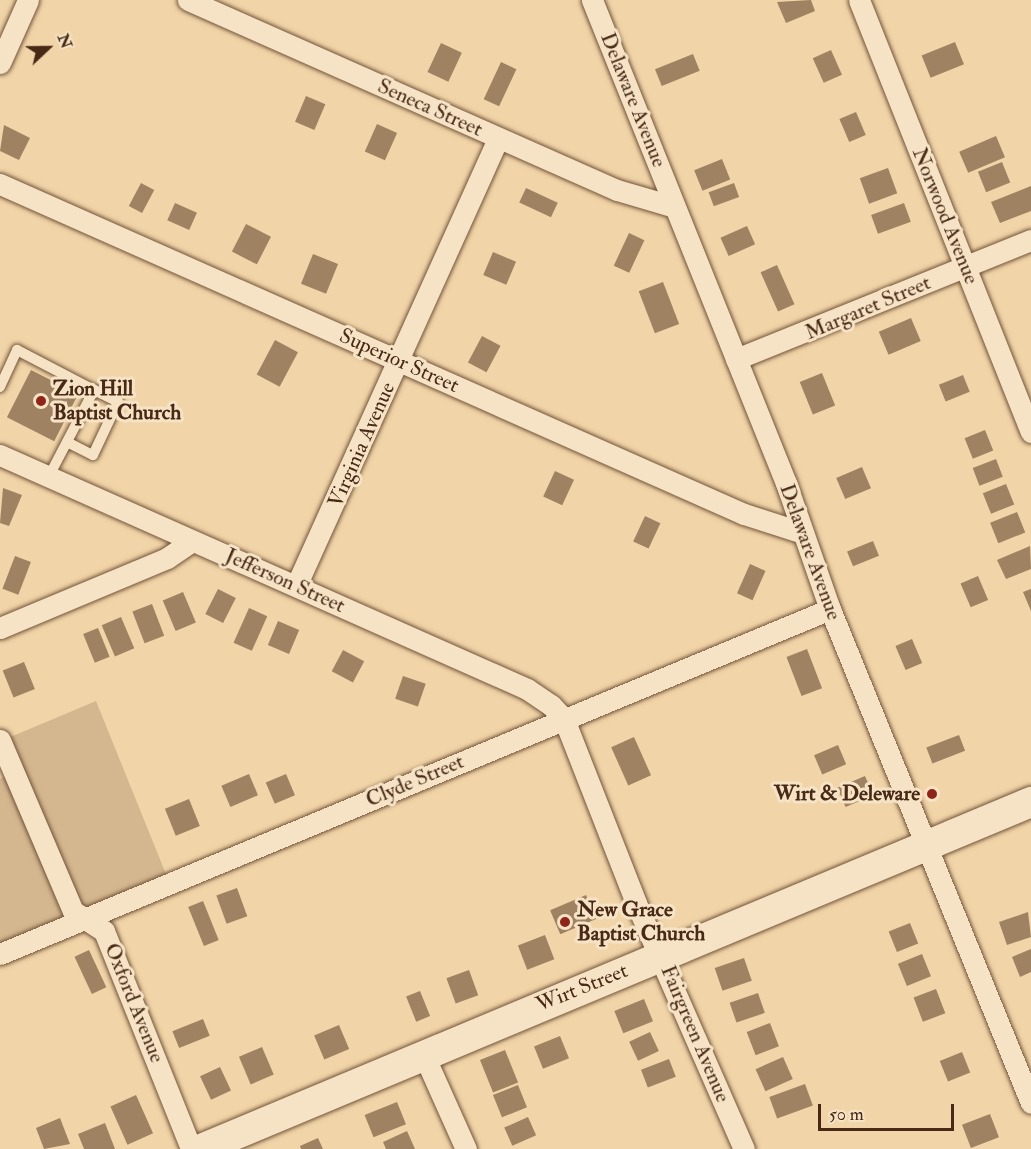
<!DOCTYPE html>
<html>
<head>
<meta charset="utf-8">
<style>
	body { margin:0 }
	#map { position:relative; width:1031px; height:1149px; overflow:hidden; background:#f1d4a7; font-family:"IM FELL Double Pica",serif }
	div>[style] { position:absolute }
	.green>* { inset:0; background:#d4b78e }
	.building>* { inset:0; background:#9f8261; transform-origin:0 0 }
	.roads { filter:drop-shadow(0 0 2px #72543a) drop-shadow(0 0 2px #72543a) }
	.service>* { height:10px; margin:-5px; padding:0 5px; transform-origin:5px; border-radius:5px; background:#f6e3c6 }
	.minor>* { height:21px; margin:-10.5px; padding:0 10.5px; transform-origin:10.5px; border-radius:10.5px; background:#f6e3c6 }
	.secondary>* { height:30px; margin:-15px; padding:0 15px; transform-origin:15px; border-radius:15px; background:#f6e3c6 }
	.dots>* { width:16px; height:16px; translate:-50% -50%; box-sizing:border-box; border:3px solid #f6e3c6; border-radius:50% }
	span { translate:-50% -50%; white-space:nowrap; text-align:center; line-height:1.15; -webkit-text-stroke:6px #f6e3c6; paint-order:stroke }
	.street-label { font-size:21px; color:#472916 }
	.poi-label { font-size:21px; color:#472916; font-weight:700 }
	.left { translate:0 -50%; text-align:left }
	.right { translate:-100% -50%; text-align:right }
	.north { position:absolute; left:18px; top:18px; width:60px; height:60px; -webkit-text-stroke:4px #f6e3c6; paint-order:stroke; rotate:68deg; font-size:16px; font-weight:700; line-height:24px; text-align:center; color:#472916 }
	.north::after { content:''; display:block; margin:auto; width:21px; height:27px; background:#472916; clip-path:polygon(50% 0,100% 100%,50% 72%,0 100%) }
	.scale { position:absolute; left:818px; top:1104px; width:136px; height:27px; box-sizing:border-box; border:3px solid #472916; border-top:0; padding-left:8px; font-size:18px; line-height:21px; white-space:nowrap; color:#472916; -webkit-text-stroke:4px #f6e3c6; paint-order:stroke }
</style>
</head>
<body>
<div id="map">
	<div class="green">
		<i style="clip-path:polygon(96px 701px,170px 884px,0 954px,0 779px,14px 773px,1px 741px)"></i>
	</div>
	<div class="building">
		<i style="clip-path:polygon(811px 0,815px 11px,786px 23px,777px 2px)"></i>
		<i style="left:955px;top:42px;width:24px;height:36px;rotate:68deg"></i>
		<i style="left:441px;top:43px;width:23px;height:32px;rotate:25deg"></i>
		<i style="left:831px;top:50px;width:27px;height:20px;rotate:66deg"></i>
		<i style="left:693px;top:54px;width:18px;height:41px;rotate:68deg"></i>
		<i style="left:501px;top:62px;width:17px;height:41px;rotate:25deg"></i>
		<i style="left:306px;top:96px;width:21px;height:28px;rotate:23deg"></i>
		<i style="left:856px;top:112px;width:25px;height:18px;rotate:67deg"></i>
		<i style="left:377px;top:124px;width:22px;height:30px;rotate:24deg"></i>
		<i style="clip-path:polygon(4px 125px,30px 138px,19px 160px,0 151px)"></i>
		<i style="left:996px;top:136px;width:23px;height:40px;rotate:67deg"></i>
		<i style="left:722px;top:159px;width:22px;height:30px;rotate:68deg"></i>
		<i style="left:1002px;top:162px;width:22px;height:26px;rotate:68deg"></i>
		<i style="left:888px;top:168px;width:27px;height:30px;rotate:70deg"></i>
		<i style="left:141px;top:183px;width:15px;height:26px;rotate:28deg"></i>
		<i style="left:734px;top:183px;width:15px;height:27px;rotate:70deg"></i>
		<i style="clip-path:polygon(1031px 186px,1031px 211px,1000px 223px,991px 202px)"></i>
		<i style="left:526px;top:188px;width:35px;height:16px;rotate:25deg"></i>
		<i style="left:175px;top:203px;width:24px;height:19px;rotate:24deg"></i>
		<i style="left:904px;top:203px;width:20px;height:35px;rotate:70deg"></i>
		<i style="left:246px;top:224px;width:28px;height:31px;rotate:27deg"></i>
		<i style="left:747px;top:226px;width:20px;height:29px;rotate:66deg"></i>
		<i style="left:629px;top:233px;width:17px;height:36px;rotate:25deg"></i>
		<i style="left:493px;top:252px;width:25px;height:25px;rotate:23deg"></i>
		<i style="left:313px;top:254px;width:27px;height:32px;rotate:22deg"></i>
		<i style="left:777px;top:265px;width:43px;height:18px;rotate:66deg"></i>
		<i style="left:663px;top:282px;width:45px;height:26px;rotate:69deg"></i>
		<i style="left:911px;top:318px;width:25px;height:35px;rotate:67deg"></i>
		<i style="left:482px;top:336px;width:21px;height:30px;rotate:28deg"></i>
		<i style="left:275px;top:340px;width:26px;height:39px;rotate:28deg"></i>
		<i style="left:31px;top:370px;width:53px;height:53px;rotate:27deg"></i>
		<i style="left:822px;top:373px;width:35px;height:24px;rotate:68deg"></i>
		<i style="left:963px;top:375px;width:18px;height:26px;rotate:68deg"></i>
		<i style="left:985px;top:430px;width:22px;height:22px;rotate:68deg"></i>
		<i style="left:996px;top:459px;width:19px;height:25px;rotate:69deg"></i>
		<i style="left:862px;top:467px;width:23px;height:28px;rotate:67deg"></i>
		<i style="left:555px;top:471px;width:21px;height:28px;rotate:25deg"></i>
		<i style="left:1006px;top:484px;width:22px;height:25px;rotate:68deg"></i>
		<i style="clip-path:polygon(3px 488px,22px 495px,9px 526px,0 523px)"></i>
		<i style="left:1017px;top:512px;width:22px;height:29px;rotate:68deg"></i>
		<i style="left:645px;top:516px;width:17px;height:28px;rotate:25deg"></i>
		<i style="left:873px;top:541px;width:16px;height:28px;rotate:68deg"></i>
		<i style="clip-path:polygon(1030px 546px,1031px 569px,1006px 579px,997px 560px)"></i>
		<i style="left:15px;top:556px;width:17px;height:35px;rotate:21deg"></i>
		<i style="left:750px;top:564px;width:17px;height:32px;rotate:24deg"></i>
		<i style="left:978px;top:576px;width:26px;height:19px;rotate:67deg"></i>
		<i style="left:218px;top:589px;width:20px;height:28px;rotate:27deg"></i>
		<i style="clip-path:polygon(1031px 589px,1031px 611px,1023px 592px)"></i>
		<i style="left:183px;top:592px;width:33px;height:22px;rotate:67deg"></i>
		<i style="left:152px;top:604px;width:34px;height:21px;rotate:69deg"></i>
		<i style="left:249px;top:608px;width:20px;height:38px;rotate:24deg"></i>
		<i style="left:121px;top:617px;width:34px;height:21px;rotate:67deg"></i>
		<i style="left:278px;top:621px;width:23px;height:26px;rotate:23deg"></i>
		<i style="left:98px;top:628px;width:31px;height:16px;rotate:68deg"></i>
		<i style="left:912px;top:639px;width:26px;height:18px;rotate:67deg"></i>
		<i style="left:807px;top:649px;width:42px;height:22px;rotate:69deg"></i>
		<i style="left:343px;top:650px;width:24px;height:24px;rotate:28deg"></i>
		<i style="left:24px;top:662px;width:29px;height:23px;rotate:68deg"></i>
		<i style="left:403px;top:676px;width:24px;height:24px;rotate:19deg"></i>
		<i style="left:959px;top:735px;width:17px;height:35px;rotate:69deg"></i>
		<i style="left:634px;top:737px;width:42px;height:25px;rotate:66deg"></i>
		<i style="left:838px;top:745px;width:21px;height:26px;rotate:67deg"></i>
		<i style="left:249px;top:774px;width:23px;height:30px;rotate:67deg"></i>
		<i style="left:286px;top:774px;width:23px;height:22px;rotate:67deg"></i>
		<i style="left:865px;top:776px;width:21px;height:30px;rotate:67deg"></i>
		<i style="left:189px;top:799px;width:29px;height:26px;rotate:68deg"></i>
		<i style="left:237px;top:888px;width:30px;height:22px;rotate:70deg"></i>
		<i style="left:586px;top:895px;width:26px;height:39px;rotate:67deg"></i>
		<i style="left:203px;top:901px;width:42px;height:16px;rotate:68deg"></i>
		<i style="clip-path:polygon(1028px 912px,1031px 937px,1007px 945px,999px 922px)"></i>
		<i style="left:910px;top:923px;width:22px;height:23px;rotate:68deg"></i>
		<i style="left:545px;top:935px;width:26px;height:29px;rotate:69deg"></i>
		<i style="clip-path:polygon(1031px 949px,1031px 972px,1020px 977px,1012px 957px)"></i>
		<i style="left:89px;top:950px;width:41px;height:16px;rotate:65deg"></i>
		<i style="left:922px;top:954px;width:24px;height:26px;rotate:68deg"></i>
		<i style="left:744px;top:958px;width:24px;height:31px;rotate:71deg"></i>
		<i style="left:469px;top:970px;width:27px;height:24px;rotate:70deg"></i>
		<i style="left:936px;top:989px;width:26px;height:24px;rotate:69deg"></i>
		<i style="left:420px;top:991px;width:27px;height:15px;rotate:68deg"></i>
		<i style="left:758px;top:993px;width:21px;height:30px;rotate:71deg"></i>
		<i style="left:644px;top:999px;width:24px;height:32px;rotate:68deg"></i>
		<i style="left:203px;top:1019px;width:18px;height:33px;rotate:68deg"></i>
		<i style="left:770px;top:1023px;width:25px;height:25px;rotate:69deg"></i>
		<i style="left:339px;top:1025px;width:26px;height:27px;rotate:67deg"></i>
		<i style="left:650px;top:1032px;width:21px;height:23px;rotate:65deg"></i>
		<i style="left:560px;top:1036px;width:24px;height:28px;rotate:68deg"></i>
		<i style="left:262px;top:1047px;width:30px;height:25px;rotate:67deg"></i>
		<i style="left:505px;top:1050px;width:35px;height:27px;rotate:68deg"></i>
		<i style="left:962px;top:1052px;width:22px;height:24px;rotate:68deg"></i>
		<i style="left:783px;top:1057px;width:24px;height:30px;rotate:66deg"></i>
		<i style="left:669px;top:1059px;width:19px;height:30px;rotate:69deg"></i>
		<i style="left:220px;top:1067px;width:26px;height:22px;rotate:65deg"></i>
		<i style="left:805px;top:1084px;width:23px;height:38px;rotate:70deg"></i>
		<i style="left:518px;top:1085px;width:24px;height:27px;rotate:68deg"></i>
		<i style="left:136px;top:1095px;width:42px;height:28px;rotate:66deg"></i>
		<i style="left:397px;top:1102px;width:24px;height:35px;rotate:68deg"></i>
		<i style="left:990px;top:1114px;width:25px;height:30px;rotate:69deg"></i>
		<i style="left:528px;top:1117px;width:20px;height:26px;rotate:66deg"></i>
		<i style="clip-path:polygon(60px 1118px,70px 1144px,44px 1149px,36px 1128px)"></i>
		<i style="clip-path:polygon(105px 1123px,115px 1149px,84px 1149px,78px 1134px)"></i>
		<i style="clip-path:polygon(407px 1131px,415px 1149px,386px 1149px,383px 1142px)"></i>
		<i style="clip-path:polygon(318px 1138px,323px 1149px,301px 1149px,300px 1146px)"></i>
	</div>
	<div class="roads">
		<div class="service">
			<i style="left:0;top:387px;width:41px;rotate:-65.3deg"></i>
			<i style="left:17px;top:350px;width:87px;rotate:27.5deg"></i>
			<i style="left:94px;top:390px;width:97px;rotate:117.6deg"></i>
			<i style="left:67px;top:442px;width:29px;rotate:27deg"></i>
			<i style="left:93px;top:455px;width:59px;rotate:-64.7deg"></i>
			<i style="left:118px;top:402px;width:27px;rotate:-153deg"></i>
		</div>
		<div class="minor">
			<i style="left:188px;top:0;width:469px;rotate:23.9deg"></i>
			<i style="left:617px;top:190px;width:60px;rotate:16.3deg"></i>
			<i style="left:592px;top:0;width:521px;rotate:68.12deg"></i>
			<i style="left:786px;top:483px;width:133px;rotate:70.8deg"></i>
			<i style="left:830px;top:609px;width:533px;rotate:67.86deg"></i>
			<i style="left:859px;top:0;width:465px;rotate:68.3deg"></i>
			<i style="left:0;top:63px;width:69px;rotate:-66deg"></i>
			<i style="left:0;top:184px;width:814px;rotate:23.92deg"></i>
			<i style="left:744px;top:514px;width:59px;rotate:17.8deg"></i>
			<i style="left:736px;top:359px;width:318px;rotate:-22deg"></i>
			<i style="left:0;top:455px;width:577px;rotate:23.94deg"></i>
			<i style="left:527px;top:689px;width:29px;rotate:34deg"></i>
			<i style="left:551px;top:705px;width:19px;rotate:47deg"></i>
			<i style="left:564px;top:719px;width:198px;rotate:68.6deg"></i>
			<i style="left:636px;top:903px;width:269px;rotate:66.3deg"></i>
			<i style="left:296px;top:586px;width:491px;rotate:-65.7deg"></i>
			<i style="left:0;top:628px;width:181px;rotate:-22.7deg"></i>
			<i style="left:167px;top:558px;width:29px;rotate:-34deg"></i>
			<i style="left:0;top:740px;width:186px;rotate:66.9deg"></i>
			<i style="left:73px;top:911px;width:37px;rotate:33deg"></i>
			<i style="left:104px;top:931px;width:235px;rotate:68.2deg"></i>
			<i style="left:0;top:954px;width:899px;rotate:-22.57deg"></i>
			<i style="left:423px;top:1053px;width:105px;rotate:65.9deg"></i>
		</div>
		<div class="secondary">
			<i style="left:201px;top:1149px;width:900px;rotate:-22.69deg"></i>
		</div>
	</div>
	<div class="dots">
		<i style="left:41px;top:401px;background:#8f2418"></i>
		<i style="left:932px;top:794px;background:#8f2418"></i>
		<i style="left:565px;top:922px;background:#8f2418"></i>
	</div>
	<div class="street-label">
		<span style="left:633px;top:100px;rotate:68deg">Delaware Avenue</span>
		<span style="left:430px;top:108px;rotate:24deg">Seneca Street</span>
		<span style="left:945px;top:216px;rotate:68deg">Norwood Avenue</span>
		<span style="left:868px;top:308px;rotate:-23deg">Margaret Street</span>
		<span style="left:399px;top:361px;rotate:24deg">Superior Street</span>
		<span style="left:362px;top:445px;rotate:-66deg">Virginia Avenue</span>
		<span style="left:810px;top:552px;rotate:70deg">Delaware Avenue</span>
		<span style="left:285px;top:581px;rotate:24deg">Jefferson Street</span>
		<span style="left:415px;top:781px;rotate:-23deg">Clyde Street</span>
		<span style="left:582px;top:988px;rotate:-22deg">Wirt Street</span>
		<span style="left:134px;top:1003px;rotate:68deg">Oxford Avenue</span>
		<span style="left:695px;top:1034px;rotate:67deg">Fairgreen Avenue</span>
	</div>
	<div class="poi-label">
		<span class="left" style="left:53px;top:401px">Zion Hill<br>Baptist Church</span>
		<span class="right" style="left:920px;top:794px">Wirt &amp; Deleware</span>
		<span class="left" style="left:577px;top:922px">New Grace<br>Baptist Church</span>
	</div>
	<div class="north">N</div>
	<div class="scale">50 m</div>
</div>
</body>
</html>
